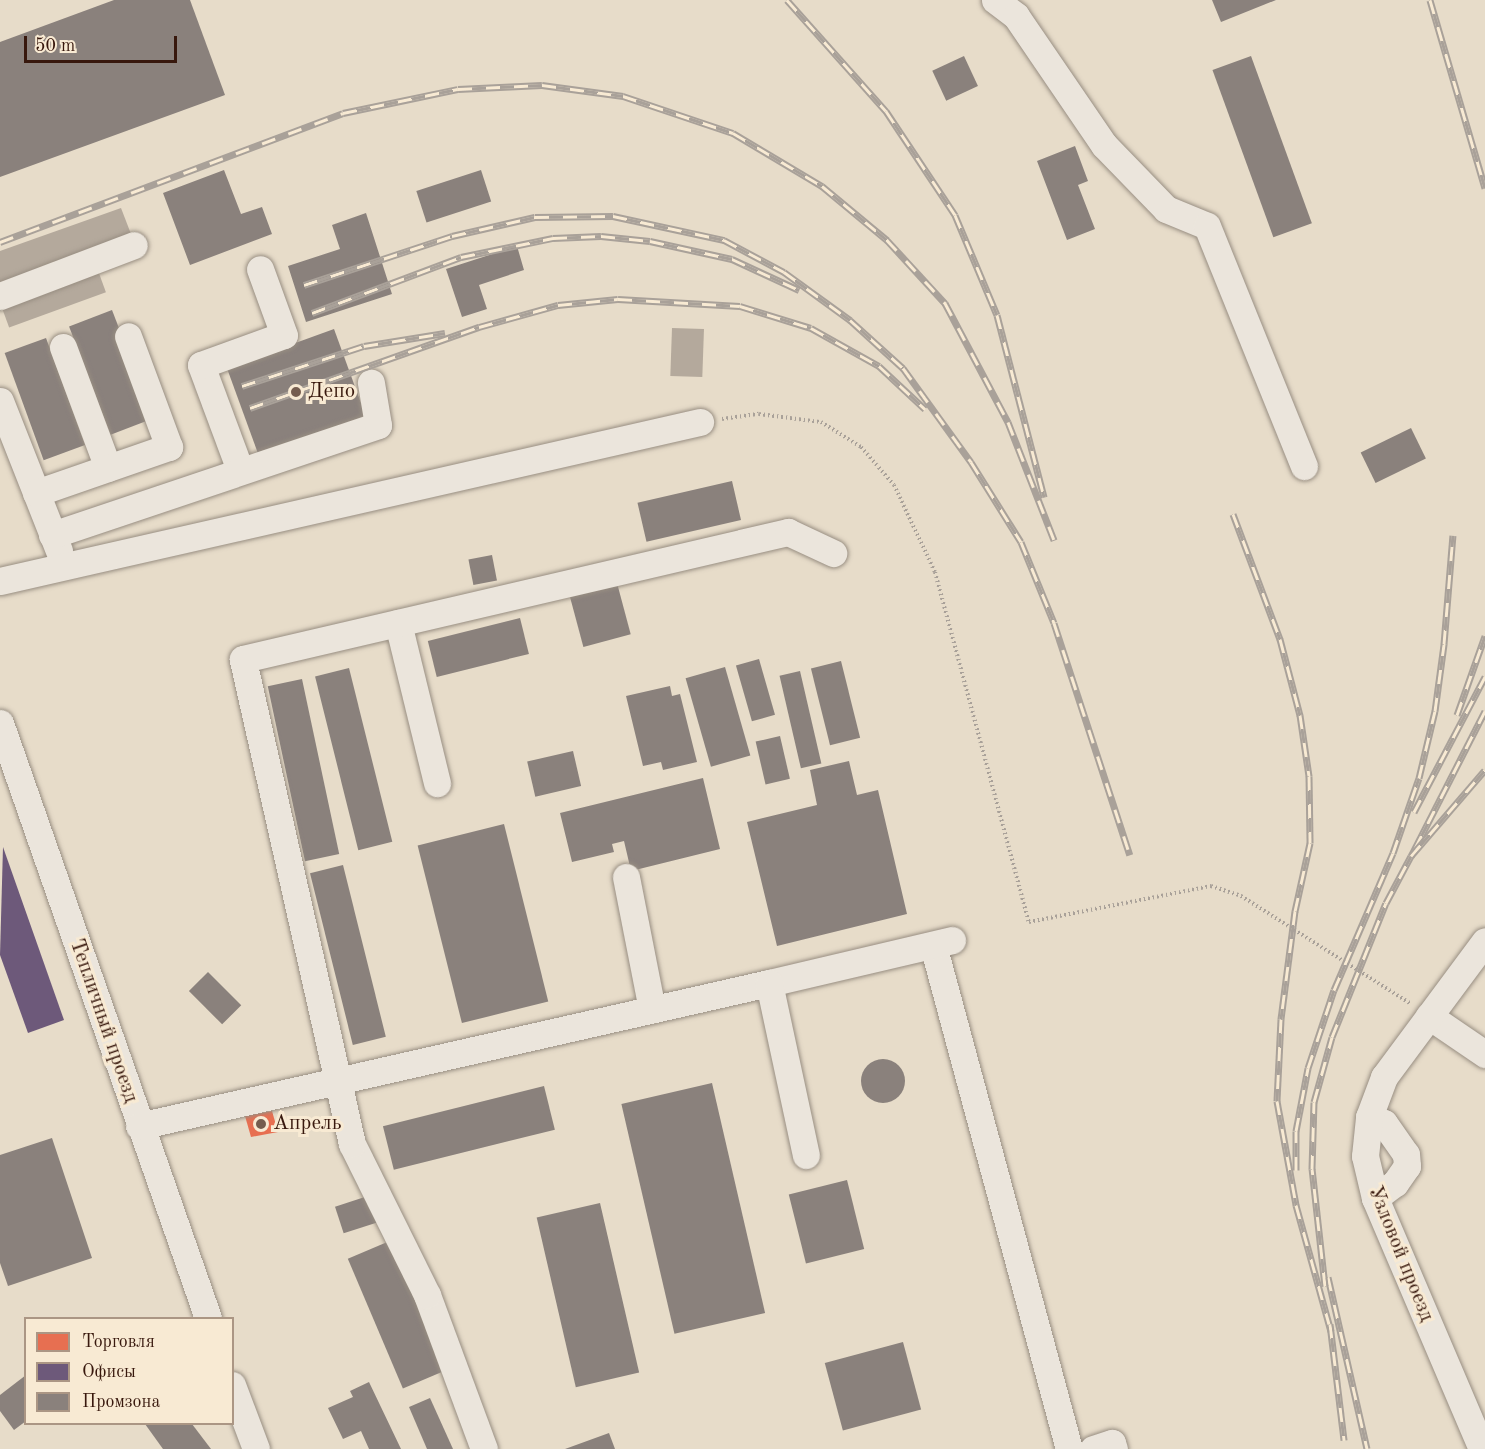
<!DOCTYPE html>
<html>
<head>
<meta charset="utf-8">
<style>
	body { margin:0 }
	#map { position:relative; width:1485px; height:1449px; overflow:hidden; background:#e7dcc9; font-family:"Old Standard TT",serif }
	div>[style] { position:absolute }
	.shops>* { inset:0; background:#e76f51 }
	.offices>* { inset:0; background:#6d597a }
	.industry>* { inset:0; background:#8a817c; transform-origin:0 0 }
	.round { border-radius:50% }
	.building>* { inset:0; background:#b4a99c; transform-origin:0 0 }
	.path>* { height:4px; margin-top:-2px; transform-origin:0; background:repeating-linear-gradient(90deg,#a9a199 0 1.5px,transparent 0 4.5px) }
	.roads { filter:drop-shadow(0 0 2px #988e82) drop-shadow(0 0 2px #988e82) }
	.minor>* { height:27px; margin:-13.5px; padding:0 13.5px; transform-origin:13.5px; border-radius:13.5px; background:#ebe5dc }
	.rail>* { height:7px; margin-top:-3.5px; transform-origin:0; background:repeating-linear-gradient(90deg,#f8ead3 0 14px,#a9a199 0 28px); box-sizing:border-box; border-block:2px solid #a9a199 }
	.dots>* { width:16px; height:16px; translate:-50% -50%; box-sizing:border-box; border:3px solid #f8ead3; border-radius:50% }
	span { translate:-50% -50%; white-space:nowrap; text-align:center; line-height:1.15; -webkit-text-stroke:6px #f8ead3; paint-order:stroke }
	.poi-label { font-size:21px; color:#38180d }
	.left { translate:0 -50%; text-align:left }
	.street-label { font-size:21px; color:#38180d }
	.legend { position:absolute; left:24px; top:1317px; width:210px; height:108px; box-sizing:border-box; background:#f8ead3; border:2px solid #ab9684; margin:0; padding:8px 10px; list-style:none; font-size:18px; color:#38180d }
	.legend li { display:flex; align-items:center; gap:12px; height:30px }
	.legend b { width:30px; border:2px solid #ab9684 }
	.scale { position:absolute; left:24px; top:36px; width:153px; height:27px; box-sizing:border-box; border:3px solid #38180d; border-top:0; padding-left:8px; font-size:18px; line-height:21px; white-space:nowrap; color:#38180d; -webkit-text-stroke:4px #f8ead3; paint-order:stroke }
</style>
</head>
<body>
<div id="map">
	<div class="shops">
		<i style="clip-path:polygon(272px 1111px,278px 1132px,251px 1137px,245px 1116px)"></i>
	</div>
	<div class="offices">
		<i style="clip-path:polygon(3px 847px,64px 1020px,28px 1033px,0 955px)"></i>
	</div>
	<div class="industry">
		<i style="clip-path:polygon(114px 0,190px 0,225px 95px,0 177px,0 42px)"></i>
		<i style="clip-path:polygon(1212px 0,1276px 0,1221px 22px)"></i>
		<i style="left:964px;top:56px;width:33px;height:35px;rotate:65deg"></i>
		<i style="left:1251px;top:56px;width:178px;height:41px;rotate:70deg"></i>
		<i style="clip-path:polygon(1075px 146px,1088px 181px,1078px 185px,1095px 229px,1067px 240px,1037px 161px)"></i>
		<i style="clip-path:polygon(224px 170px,241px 214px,262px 207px,272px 234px,190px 265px,163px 193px)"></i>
		<i style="left:481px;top:170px;width:33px;height:68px;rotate:72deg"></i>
		<i style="clip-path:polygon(366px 213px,392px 294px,306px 322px,288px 266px,340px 249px,332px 225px)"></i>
		<i style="clip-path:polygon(517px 246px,524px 270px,479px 285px,487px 309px,462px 317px,446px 269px)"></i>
		<i style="left:112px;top:310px;width:116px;height:46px;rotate:69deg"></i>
		<i style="left:334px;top:329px;width:95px;height:114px;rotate:70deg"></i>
		<i style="left:46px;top:338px;width:114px;height:44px;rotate:70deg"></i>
		<i style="left:1411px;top:428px;width:34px;height:56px;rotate:64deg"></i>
		<i style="left:732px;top:481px;width:40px;height:97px;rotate:77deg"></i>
		<i style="left:492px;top:555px;width:26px;height:24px;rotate:79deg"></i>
		<i style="left:617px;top:583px;width:53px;height:49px;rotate:75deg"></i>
		<i style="left:520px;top:618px;width:37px;height:95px;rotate:76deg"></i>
		<i style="left:759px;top:659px;width:58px;height:24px;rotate:74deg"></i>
		<i style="left:841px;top:661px;width:79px;height:31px;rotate:76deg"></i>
		<i style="left:725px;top:667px;width:92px;height:41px;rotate:74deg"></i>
		<i style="left:349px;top:668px;width:179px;height:35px;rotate:76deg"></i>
		<i style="left:800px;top:671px;width:95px;height:21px;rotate:77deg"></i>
		<i style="left:302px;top:679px;width:179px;height:35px;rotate:78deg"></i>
		<i style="clip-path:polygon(670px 686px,672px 696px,680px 694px,697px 762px,663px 770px,661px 762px,643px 766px,626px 696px)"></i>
		<i style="left:780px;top:736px;width:44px;height:25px;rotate:77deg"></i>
		<i style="left:573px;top:751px;width:36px;height:47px;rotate:77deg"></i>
		<i style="clip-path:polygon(849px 761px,857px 795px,878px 790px,907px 914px,777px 946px,747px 822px,817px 805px,810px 770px)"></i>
		<i style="clip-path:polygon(703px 778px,720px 849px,631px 871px,624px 841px,612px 844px,614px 852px,572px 862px,560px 813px)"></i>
		<i style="left:504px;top:824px;width:183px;height:89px;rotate:76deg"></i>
		<i style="left:343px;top:865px;width:177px;height:34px;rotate:76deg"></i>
		<i style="left:208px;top:972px;width:47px;height:27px;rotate:45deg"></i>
		<i class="round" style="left:861px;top:1059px;width:44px;height:44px"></i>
		<i style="left:712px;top:1083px;width:236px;height:93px;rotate:77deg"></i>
		<i style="left:544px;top:1086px;width:45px;height:166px;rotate:76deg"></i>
		<i style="clip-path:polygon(52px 1138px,92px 1258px,8px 1286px,0 1263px,0 1155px)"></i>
		<i style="left:847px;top:1180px;width:71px;height:60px;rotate:76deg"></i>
		<i style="left:374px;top:1194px;width:28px;height:41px;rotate:72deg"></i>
		<i style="left:600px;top:1203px;width:174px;height:65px;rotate:77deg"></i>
		<i style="left:392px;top:1240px;width:141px;height:48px;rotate:67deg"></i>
		<i style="left:903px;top:1342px;width:70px;height:81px;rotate:75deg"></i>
		<i style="clip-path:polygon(26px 1375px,26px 1421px,14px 1430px,0 1411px,0 1395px)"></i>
		<i style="clip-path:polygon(369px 1382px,401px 1449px,369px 1449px,361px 1431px,343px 1439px,328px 1408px,353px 1397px,350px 1391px)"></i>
		<i style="clip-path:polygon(430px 1398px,453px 1449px,427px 1449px,409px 1407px)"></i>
		<i style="clip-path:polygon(145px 1424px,192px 1424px,211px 1449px,163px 1449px)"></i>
		<i style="clip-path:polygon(609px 1433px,615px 1449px,565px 1449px)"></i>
	</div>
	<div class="building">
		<i style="clip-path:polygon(121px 208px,131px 234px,0 286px,0 251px)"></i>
		<i style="left:96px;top:265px;width:29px;height:103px;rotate:70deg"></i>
		<i style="left:672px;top:328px;width:32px;height:48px;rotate:2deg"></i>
	</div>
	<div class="path">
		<i style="left:722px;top:419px;width:37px;rotate:-8deg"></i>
		<i style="left:759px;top:414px;width:63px;rotate:7.4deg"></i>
		<i style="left:821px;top:422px;width:47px;rotate:32deg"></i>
		<i style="left:861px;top:447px;width:50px;rotate:49deg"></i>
		<i style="left:894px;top:485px;width:96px;rotate:64.8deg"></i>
		<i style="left:935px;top:572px;width:362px;rotate:75deg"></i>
		<i style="left:1029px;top:922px;width:186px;rotate:-11.2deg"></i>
		<i style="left:1211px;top:886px;width:32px;rotate:18deg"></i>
		<i style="left:1241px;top:896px;width:201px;rotate:32.4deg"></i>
	</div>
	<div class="roads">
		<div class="minor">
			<i style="left:995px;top:0;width:26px;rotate:37deg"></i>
			<i style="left:1016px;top:16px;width:156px;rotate:55.7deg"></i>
			<i style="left:1104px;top:145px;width:89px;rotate:45.9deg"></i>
			<i style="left:1166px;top:209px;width:44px;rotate:22.5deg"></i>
			<i style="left:1207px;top:226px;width:259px;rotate:68deg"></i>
			<i style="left:0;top:296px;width:143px;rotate:-20.8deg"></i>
			<i style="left:63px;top:347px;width:129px;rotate:69.6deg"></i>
			<i style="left:0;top:401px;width:161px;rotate:68.5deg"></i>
			<i style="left:240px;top:470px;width:112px;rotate:-110.4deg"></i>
			<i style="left:201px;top:365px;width:88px;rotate:-19.9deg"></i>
			<i style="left:284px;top:335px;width:70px;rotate:-110deg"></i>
			<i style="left:36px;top:493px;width:141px;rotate:-19.1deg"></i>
			<i style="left:169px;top:447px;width:118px;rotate:-110.3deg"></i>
			<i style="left:52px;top:535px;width:344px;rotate:-18.6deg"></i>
			<i style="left:378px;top:425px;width:43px;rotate:-99.5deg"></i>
			<i style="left:0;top:581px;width:718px;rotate:-12.8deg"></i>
			<i style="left:398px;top:623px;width:165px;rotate:76.3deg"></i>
			<i style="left:0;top:723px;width:630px;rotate:70.73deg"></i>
			<i style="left:626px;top:877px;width:135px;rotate:78.9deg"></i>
			<i style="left:933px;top:945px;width:522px;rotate:74.9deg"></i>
			<i style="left:769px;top:983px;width:188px;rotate:-13.2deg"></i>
			<i style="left:1429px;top:1016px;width:68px;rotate:34.2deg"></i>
			<i style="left:1369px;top:1117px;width:16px;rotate:22deg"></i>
			<i style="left:1384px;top:1123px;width:38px;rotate:55deg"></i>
			<i style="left:1406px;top:1154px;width:12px;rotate:85deg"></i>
			<i style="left:1407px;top:1166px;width:21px;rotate:125deg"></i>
			<i style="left:1395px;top:1183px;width:25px;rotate:143deg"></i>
			<i style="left:139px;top:1126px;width:646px;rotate:-12.79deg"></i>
			<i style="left:769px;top:983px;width:176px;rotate:77.9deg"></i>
			<i style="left:232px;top:1385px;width:68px;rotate:69.4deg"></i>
			<i style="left:484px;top:1449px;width:164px;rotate:-110.3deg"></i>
			<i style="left:427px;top:1295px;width:169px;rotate:-116.4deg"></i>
			<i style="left:352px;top:1144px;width:497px;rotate:-102.7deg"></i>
			<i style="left:243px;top:659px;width:560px;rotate:-13.12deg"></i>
			<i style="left:788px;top:532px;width:50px;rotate:25deg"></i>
			<i style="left:1093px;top:1449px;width:20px;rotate:-18deg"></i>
			<i style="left:1112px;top:1443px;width:6px;rotate:72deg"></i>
			<i style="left:1482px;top:1449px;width:273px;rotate:-113.1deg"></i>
			<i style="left:1375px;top:1198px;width:43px;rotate:-103.4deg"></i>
			<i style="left:1365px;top:1156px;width:39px;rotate:-84deg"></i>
			<i style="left:1369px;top:1117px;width:43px;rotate:-69.4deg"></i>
			<i style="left:1384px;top:1077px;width:169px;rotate:-53.4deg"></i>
		</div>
	</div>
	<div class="rail">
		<i style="left:787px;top:0;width:149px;rotate:48.3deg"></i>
		<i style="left:886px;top:111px;width:125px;rotate:56.4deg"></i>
		<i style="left:955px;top:215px;width:108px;rotate:67.2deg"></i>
		<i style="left:997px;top:315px;width:188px;rotate:75.5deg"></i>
		<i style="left:1430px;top:0;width:196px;rotate:73.7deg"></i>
		<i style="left:0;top:242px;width:366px;rotate:-20.6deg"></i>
		<i style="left:343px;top:113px;width:117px;rotate:-11.8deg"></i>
		<i style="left:458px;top:89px;width:84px;rotate:-2.7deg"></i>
		<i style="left:542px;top:85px;width:82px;rotate:7.7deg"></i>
		<i style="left:623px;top:96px;width:116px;rotate:18.6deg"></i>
		<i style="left:733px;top:133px;width:104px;rotate:30.8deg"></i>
		<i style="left:822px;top:186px;width:85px;rotate:39.7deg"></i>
		<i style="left:887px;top:240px;width:86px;rotate:47.4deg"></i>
		<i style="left:945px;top:303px;width:135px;rotate:62.1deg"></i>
		<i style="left:1008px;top:422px;width:127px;rotate:68.7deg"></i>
		<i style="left:304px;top:285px;width:156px;rotate:-18.3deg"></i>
		<i style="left:452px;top:236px;width:85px;rotate:-12.9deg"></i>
		<i style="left:535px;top:217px;width:78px;rotate:-0.7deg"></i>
		<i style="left:613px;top:216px;width:114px;rotate:12.2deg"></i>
		<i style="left:724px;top:240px;width:68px;rotate:28.1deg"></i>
		<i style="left:784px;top:272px;width:82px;rotate:36deg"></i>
		<i style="left:850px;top:320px;width:72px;rotate:42.2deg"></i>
		<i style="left:903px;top:368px;width:116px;rotate:54.1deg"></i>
		<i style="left:971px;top:462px;width:94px;rotate:58deg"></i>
		<i style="left:1021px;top:542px;width:87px;rotate:67.8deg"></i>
		<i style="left:1054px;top:623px;width:244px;rotate:71.9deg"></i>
		<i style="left:312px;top:313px;width:159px;rotate:-20.6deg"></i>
		<i style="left:461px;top:257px;width:94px;rotate:-11.7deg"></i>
		<i style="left:553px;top:238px;width:48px;rotate:-2.4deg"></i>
		<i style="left:601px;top:236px;width:49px;rotate:5.8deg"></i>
		<i style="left:650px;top:241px;width:84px;rotate:12.4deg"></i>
		<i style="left:732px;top:259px;width:74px;rotate:24.8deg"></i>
		<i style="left:242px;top:386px;width:128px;rotate:-18.2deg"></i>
		<i style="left:364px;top:346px;width:82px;rotate:-9.1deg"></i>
		<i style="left:250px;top:408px;width:243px;rotate:-19.5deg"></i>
		<i style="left:479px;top:327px;width:82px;rotate:-15.6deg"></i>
		<i style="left:558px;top:305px;width:60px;rotate:-5.7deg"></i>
		<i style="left:618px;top:299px;width:122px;rotate:3.3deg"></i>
		<i style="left:740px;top:306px;width:74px;rotate:17.2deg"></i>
		<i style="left:811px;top:328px;width:78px;rotate:29.2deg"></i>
		<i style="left:879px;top:366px;width:63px;rotate:43.1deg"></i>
		<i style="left:1233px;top:514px;width:134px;rotate:69.4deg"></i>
		<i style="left:1280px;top:639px;width:79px;rotate:75.3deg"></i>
		<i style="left:1300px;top:715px;width:62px;rotate:81.6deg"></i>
		<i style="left:1309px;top:776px;width:67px;rotate:89.1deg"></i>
		<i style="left:1310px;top:843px;width:70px;rotate:102.4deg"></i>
		<i style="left:1295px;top:911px;width:109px;rotate:97.4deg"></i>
		<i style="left:1281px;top:1019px;width:82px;rotate:92.8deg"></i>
		<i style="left:1277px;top:1101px;width:106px;rotate:79.6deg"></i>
		<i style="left:1296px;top:1205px;width:131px;rotate:74.5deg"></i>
		<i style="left:1485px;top:711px;width:163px;rotate:117deg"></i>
		<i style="left:1411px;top:856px;width:113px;rotate:-49.3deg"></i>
		<i style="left:1457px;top:715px;width:84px;rotate:-70.5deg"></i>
		<i style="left:1414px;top:812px;width:153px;rotate:-62.3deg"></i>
		<i style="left:1296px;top:1170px;width:39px;rotate:-90deg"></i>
		<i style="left:1296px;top:1131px;width:64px;rotate:-79.2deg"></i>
		<i style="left:1308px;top:1068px;width:82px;rotate:-71.6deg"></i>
		<i style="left:1334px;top:990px;width:149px;rotate:-66.7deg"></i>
		<i style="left:1393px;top:853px;width:79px;rotate:-70.9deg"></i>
		<i style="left:1419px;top:778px;width:69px;rotate:-76.6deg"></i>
		<i style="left:1435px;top:711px;width:68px;rotate:-82.3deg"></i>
		<i style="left:1444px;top:644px;width:109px;rotate:-85.3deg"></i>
		<i style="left:1328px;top:1277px;width:176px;rotate:77.2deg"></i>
		<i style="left:1325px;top:1286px;width:118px;rotate:-96.3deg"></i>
		<i style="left:1312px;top:1169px;width:67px;rotate:-88.3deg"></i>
		<i style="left:1314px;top:1102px;width:67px;rotate:-74.5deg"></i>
		<i style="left:1332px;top:1037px;width:144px;rotate:-68.1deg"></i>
		<i style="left:1386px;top:903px;width:53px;rotate:-62deg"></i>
		<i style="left:1330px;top:1324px;width:117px;rotate:83.1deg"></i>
	</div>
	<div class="dots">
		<i style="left:296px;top:392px;background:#755d4f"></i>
		<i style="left:261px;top:1124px;background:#755d4f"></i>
	</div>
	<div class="poi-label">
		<span class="left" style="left:308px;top:392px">Депо</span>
		<span class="left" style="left:273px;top:1124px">Апрель</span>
	</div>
	<div class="street-label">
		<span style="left:103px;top:1021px;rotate:71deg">Тепличный проезд</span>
		<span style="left:1400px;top:1254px;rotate:68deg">Узловой проезд</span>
	</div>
	<ul class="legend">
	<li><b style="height:16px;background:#e76f51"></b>Торговля</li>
	<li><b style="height:16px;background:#6d597a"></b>Офисы</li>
	<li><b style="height:16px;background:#8a817c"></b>Промзона</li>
	</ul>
	<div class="scale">50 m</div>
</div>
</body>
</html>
